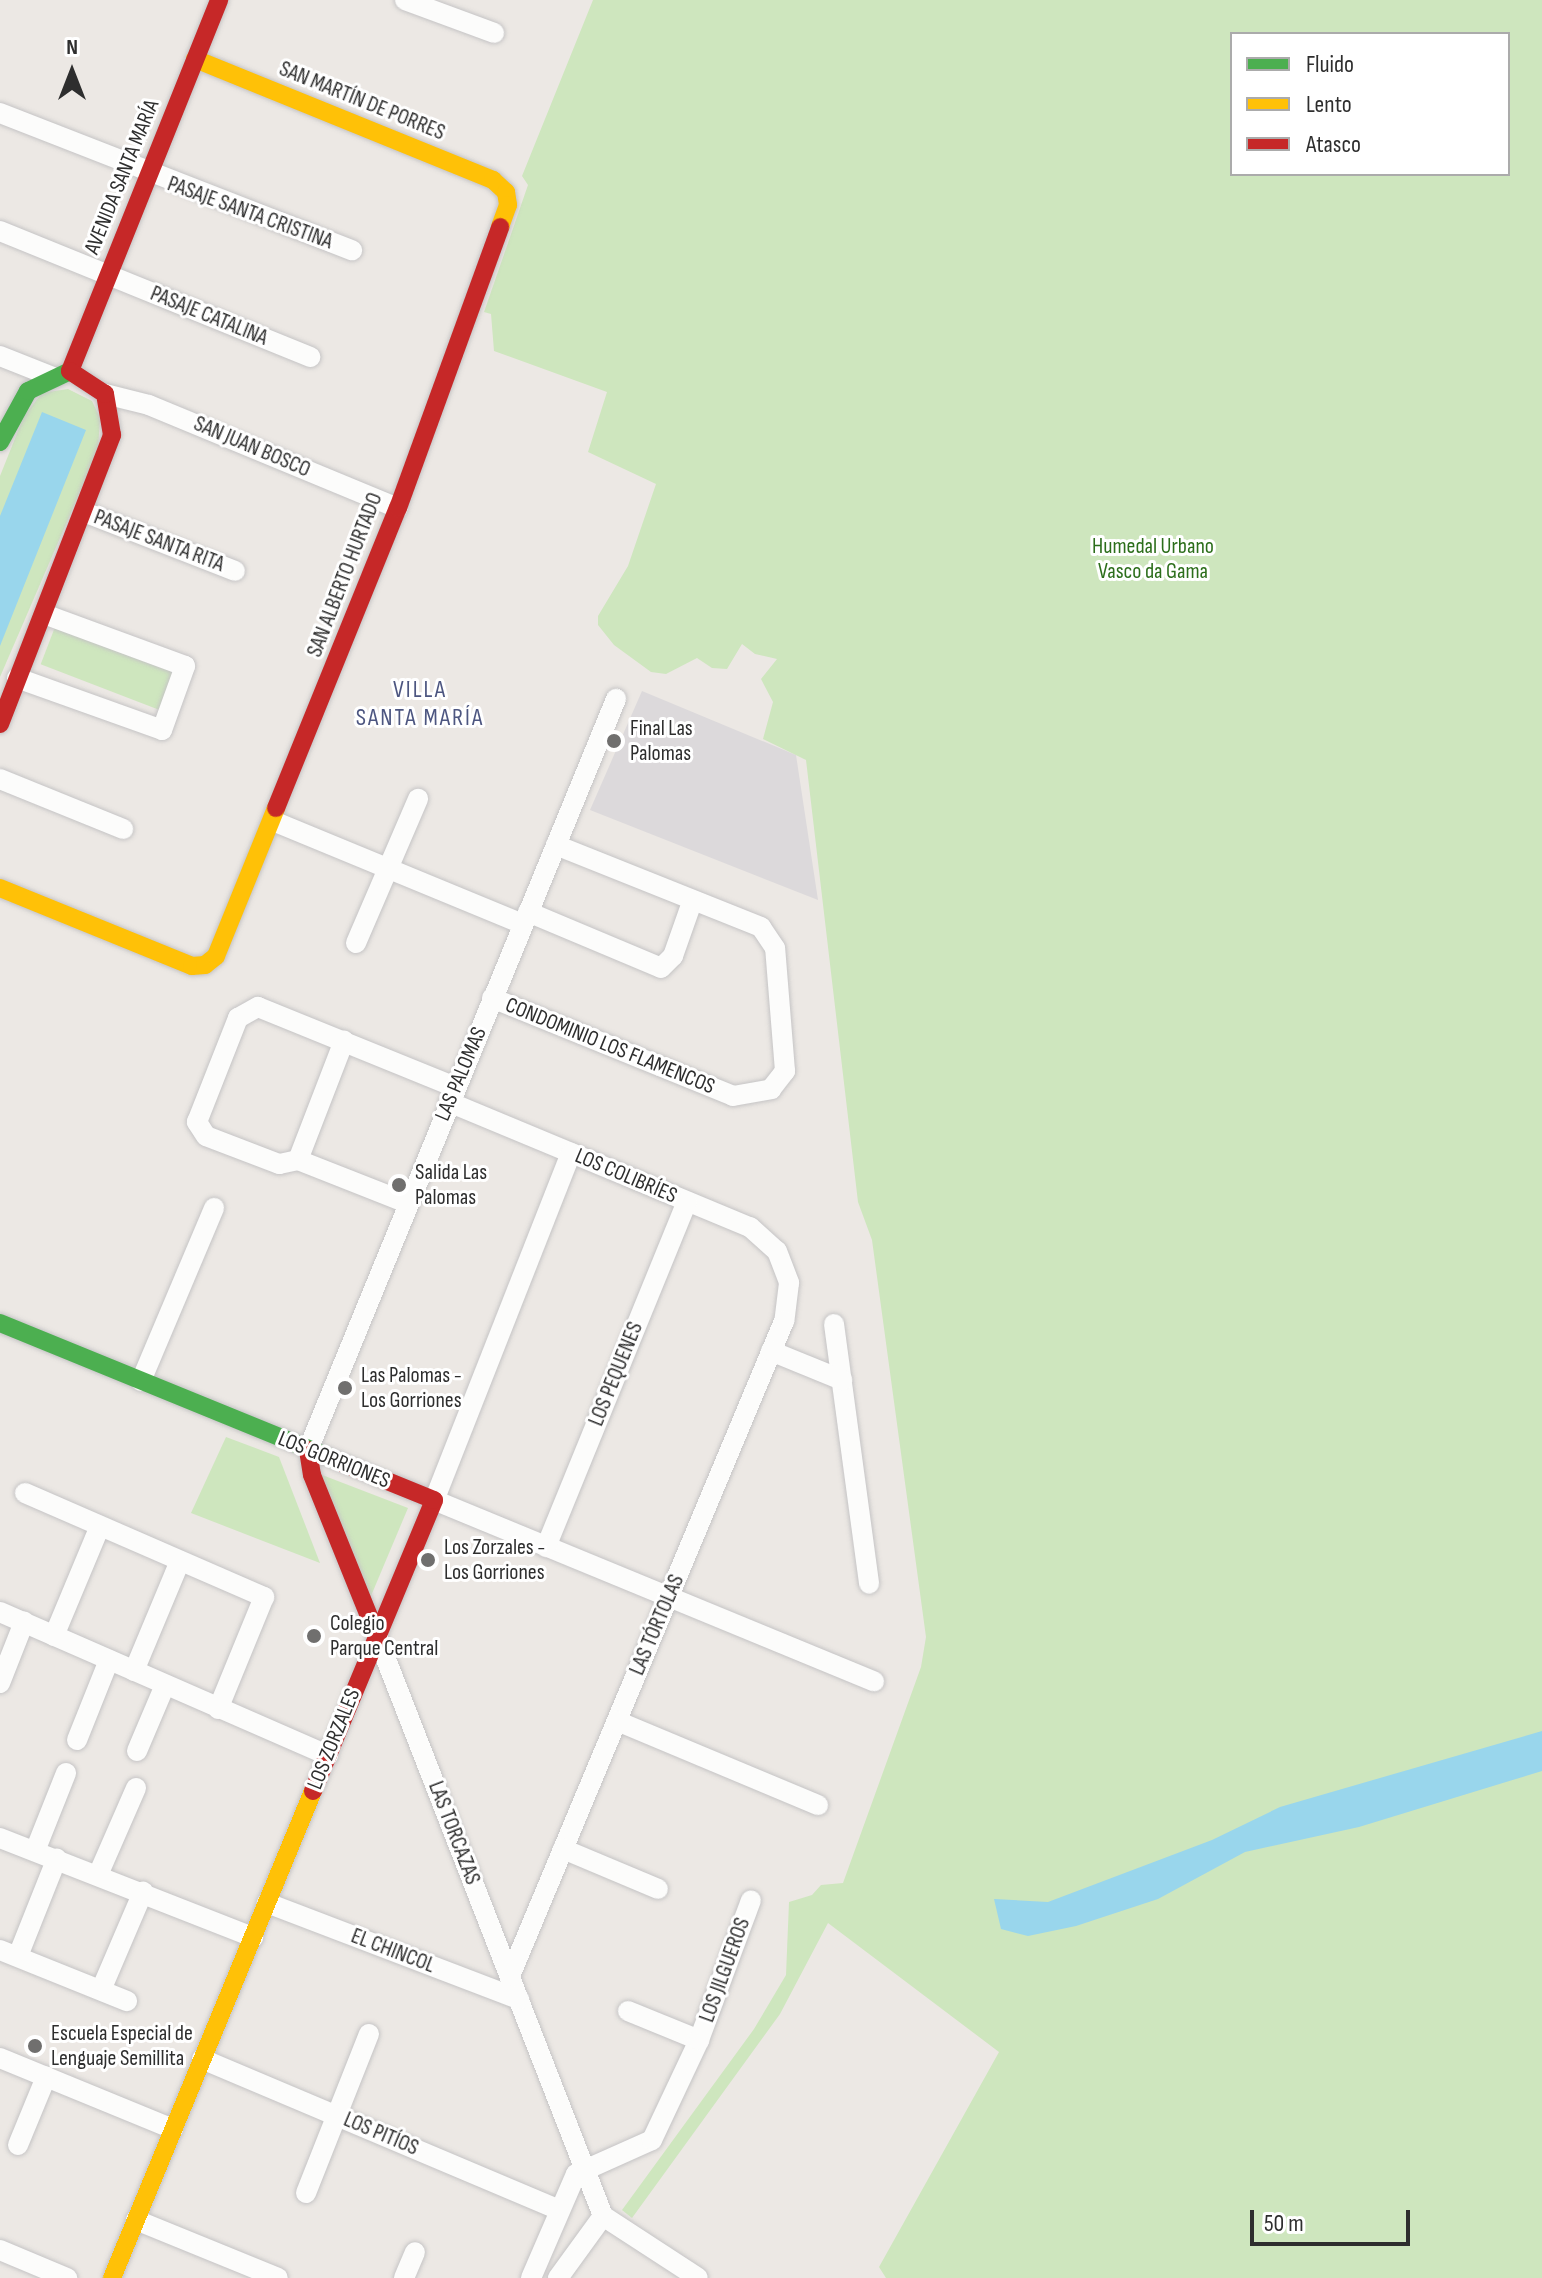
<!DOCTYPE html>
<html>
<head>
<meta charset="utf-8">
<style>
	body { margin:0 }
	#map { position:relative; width:1542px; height:2278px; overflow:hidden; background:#ece8e4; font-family:"Sofia Sans Condensed",sans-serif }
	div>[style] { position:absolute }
	.industrial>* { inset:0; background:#dcd9db }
	.green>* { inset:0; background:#cee6be; transform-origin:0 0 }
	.water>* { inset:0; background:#99d6ec }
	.roads { filter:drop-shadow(0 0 2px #c5c4c5) drop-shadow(0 0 2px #c5c4c5) }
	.street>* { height:20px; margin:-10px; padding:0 10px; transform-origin:10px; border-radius:10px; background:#fcfcfb }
	.fast>* { height:18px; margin:-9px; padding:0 9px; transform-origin:9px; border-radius:9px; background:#4caf50 }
	.slow>* { height:18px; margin:-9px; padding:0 9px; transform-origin:9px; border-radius:9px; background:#ffc107 }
	.jam>* { height:18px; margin:-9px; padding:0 9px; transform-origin:9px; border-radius:9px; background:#c62828 }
	.dots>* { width:22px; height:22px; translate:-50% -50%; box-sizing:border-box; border:4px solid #fff; border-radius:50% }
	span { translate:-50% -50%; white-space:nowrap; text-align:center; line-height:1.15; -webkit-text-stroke:6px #fff; paint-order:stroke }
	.street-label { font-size:22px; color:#2e2e2e }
	.park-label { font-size:22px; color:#2c6e1b }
	.poi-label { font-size:22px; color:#2e2e2e }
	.left { translate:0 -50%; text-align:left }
	.neighbourhood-label { font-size:24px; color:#4d5680; letter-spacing:2px }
	.legend { position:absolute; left:1230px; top:32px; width:280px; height:144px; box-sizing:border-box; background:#fff; border:2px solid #ababab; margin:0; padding:10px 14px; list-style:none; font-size:24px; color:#2e2e2e }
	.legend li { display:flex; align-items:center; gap:16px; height:40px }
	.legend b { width:40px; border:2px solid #ababab }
	.north { position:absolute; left:32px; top:32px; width:80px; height:80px; -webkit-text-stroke:6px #fff; paint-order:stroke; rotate:0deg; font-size:22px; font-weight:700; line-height:32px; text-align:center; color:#2e2e2e }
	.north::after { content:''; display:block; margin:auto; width:28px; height:36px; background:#2e2e2e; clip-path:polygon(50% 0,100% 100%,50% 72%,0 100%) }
	.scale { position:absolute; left:1250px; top:2210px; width:160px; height:36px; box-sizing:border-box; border:4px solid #2e2e2e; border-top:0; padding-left:10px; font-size:24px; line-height:28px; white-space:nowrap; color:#2e2e2e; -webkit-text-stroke:6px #fff; paint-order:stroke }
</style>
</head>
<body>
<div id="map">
	<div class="industrial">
		<i style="clip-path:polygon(642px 691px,796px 755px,818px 900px,590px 810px)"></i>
	</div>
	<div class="green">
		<i style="clip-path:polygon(evenodd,593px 0,1542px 0,1542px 2278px,886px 2278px,879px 2267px,999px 2052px,828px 1923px,780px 2014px,632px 2218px,622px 2210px,754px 2029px,786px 1975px,789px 1902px,812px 1895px,821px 1885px,843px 1883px,921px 1667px,926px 1637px,872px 1240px,858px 1202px,806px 760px,763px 739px,773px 702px,761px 679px,777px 659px,755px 654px,742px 644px,727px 669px,712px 668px,697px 658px,666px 674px,651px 672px,614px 645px,598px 625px,598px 616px,628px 566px,656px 484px,588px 452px,607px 392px,494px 351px,491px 314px,484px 312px,528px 185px,522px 176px,593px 0,1232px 34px,1508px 34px,1508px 174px,1232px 174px,1232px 34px)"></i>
		<i style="clip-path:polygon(68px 389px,92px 401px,100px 418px,98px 450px,0 677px,0 476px,24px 416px,42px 393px)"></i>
		<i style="left:55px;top:627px;width:128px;height:40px;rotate:21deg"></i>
		<i style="clip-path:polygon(226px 1437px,279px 1457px,320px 1563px,191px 1513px)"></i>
		<i style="clip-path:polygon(317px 1473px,408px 1508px,368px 1603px)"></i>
	</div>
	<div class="water">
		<i style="clip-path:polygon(42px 412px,86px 430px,0 646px,0 516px)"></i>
		<i style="clip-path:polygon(1542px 1731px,1542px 1771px,1359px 1827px,1245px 1852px,1158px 1899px,1076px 1926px,1028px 1936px,1001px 1929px,994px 1899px,1048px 1902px,1212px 1840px,1280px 1807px)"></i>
	</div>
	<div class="roads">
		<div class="street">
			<i style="left:405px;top:0;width:95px;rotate:20.3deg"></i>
			<i style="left:0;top:113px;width:378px;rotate:21.3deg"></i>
			<i style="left:0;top:231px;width:335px;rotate:22.1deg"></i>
			<i style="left:0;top:356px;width:57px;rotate:21.6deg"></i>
			<i style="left:105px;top:394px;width:45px;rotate:14deg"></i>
			<i style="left:149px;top:405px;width:269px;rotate:22.5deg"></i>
			<i style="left:84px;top:512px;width:162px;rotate:21.3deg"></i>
			<i style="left:17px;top:678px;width:154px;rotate:19.7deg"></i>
			<i style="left:162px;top:730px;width:68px;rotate:-70.2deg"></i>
			<i style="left:185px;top:666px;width:150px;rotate:-159.8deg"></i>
			<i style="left:0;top:779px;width:133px;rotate:22.1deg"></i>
			<i style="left:273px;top:821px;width:270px;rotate:22.4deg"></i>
			<i style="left:528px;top:912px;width:144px;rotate:22.8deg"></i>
			<i style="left:661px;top:968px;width:17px;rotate:-45deg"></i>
			<i style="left:673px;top:956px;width:57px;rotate:-70.6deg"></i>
			<i style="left:356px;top:943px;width:157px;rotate:-66.7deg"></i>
			<i style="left:492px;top:998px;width:260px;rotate:22.1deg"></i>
			<i style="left:733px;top:1096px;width:39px;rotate:-10deg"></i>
			<i style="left:771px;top:1089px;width:23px;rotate:-52deg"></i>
			<i style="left:785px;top:1071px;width:123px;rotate:-94.6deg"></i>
			<i style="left:775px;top:948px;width:25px;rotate:-124deg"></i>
			<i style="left:761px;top:927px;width:221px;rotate:-158.2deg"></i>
			<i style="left:449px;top:1102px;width:326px;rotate:22.6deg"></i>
			<i style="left:750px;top:1227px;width:36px;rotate:42deg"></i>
			<i style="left:777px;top:1251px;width:34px;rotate:69deg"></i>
			<i style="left:789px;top:1283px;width:38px;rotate:97deg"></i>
			<i style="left:784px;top:1321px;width:710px;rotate:112.7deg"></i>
			<i style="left:571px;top:1153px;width:373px;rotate:111.5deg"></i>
			<i style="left:434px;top:1500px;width:476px;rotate:22.4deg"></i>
			<i style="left:298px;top:1160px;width:19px;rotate:168deg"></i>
			<i style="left:279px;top:1164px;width:78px;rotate:-159deg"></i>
			<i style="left:206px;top:1136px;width:17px;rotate:-123deg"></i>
			<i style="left:197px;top:1122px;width:112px;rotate:-68.5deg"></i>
			<i style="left:238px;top:1018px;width:23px;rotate:-29deg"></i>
			<i style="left:258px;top:1007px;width:213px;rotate:22.1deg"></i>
			<i style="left:298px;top:1160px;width:128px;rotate:-68.9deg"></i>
			<i style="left:298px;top:1160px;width:117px;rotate:21.5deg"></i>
			<i style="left:834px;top:1324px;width:262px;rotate:82.3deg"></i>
			<i style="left:771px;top:1351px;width:77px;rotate:22.2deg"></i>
			<i style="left:141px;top:1381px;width:188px;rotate:-67.1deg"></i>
			<i style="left:308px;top:1450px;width:812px;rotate:-67.7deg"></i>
			<i style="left:25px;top:1493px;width:261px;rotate:23.5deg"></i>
			<i style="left:264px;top:1597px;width:121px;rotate:112.3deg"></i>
			<i style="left:546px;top:1547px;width:373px;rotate:-67.8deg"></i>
			<i style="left:0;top:1612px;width:358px;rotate:23.6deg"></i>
			<i style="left:54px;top:1636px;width:119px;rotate:-67.3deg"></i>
			<i style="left:377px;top:1636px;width:622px;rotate:68.71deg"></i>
			<i style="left:134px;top:1671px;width:119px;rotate:-67.3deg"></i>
			<i style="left:0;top:1683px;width:66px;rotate:-68.5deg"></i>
			<i style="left:617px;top:1721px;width:218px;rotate:22.7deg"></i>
			<i style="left:77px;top:1740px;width:86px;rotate:-68.2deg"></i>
			<i style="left:137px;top:1751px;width:72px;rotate:-67deg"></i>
			<i style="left:0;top:1838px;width:272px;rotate:21.4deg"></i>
			<i style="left:563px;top:1849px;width:103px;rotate:22.8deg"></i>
			<i style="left:35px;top:1851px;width:84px;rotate:-68.3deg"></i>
			<i style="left:98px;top:1875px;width:95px;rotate:-66.4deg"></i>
			<i style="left:267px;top:1903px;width:270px;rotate:20.9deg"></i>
			<i style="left:0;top:1950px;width:137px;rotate:21.9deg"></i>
			<i style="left:18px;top:1956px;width:105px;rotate:-68.3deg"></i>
			<i style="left:101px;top:1990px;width:107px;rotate:-66.8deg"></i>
			<i style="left:628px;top:2011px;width:77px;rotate:22.2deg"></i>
			<i style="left:0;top:2058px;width:187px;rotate:22.3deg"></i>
			<i style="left:202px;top:2059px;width:388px;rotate:22.9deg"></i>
			<i style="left:18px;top:2145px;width:74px;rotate:-67.6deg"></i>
			<i style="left:306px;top:2193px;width:171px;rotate:-68.4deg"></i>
			<i style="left:603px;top:2216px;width:113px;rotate:33.1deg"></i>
			<i style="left:136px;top:2220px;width:153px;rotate:22.2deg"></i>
			<i style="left:0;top:2250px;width:73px;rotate:22.7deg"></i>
			<i style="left:404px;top:2278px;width:28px;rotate:-67deg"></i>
			<i style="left:531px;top:2278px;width:113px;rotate:-66.6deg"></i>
			<i style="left:576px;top:2174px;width:83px;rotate:-24.1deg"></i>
			<i style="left:652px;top:2140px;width:110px;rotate:-64.8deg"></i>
			<i style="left:699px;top:2040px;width:149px;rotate:-69.6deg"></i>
			<i style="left:558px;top:2278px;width:77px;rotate:-54deg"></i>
		</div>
		<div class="fast">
			<i style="left:0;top:442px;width:58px;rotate:-61.2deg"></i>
			<i style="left:28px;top:391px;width:47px;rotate:-25.5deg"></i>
			<i style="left:0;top:1323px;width:365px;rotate:22.2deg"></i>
		</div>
		<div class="slow">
			<i style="left:195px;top:59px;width:322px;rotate:22.1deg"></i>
			<i style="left:493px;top:180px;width:18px;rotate:43deg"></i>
			<i style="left:506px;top:192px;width:13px;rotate:81deg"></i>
			<i style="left:508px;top:205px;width:23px;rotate:110deg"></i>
			<i style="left:0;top:888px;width:207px;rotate:22.1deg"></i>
			<i style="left:192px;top:966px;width:13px;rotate:-4deg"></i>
			<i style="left:205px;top:965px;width:14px;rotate:-39deg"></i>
			<i style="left:216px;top:956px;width:160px;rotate:-67.9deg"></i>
			<i style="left:112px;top:2278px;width:527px;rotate:-67.57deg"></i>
		</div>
		<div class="jam">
			<i style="left:70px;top:371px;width:400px;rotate:-68.1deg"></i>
			<i style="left:0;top:724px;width:310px;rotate:-68.8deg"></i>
			<i style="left:112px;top:435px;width:42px;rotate:-99.7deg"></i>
			<i style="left:105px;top:394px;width:42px;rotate:-146.7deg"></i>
			<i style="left:276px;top:808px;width:324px;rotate:-67.9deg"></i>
			<i style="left:398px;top:508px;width:299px;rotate:-70deg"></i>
			<i style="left:308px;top:1450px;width:25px;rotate:81deg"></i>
			<i style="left:312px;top:1475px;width:174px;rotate:68deg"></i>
			<i style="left:313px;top:1791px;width:315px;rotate:-67.4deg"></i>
			<i style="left:434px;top:1500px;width:104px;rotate:-157.9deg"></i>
		</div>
	</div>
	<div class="dots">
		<i style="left:614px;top:741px;background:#706f6e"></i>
		<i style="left:399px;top:1185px;background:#706f6e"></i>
		<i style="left:345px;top:1388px;background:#706f6e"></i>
		<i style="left:428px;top:1560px;background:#706f6e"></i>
		<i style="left:314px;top:1636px;background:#706f6e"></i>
		<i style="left:35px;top:2046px;background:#706f6e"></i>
	</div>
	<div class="street-label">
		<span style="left:362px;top:101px;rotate:22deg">SAN MARTÍN DE PORRES</span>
		<span style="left:122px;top:177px;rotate:-68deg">AVENIDA SANTA MARÍA</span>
		<span style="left:250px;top:213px;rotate:20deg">PASAJE SANTA CRISTINA</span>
		<span style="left:209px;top:316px;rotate:22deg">PASAJE CATALINA</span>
		<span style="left:252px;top:447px;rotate:23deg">SAN JUAN BOSCO</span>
		<span style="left:159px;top:541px;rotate:21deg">PASAJE SANTA RITA</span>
		<span style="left:345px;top:575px;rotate:-69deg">SAN ALBERTO HURTADO</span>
		<span style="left:610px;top:1046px;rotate:22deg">CONDOMINIO LOS FLAMENCOS</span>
		<span style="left:461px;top:1074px;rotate:-67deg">LAS PALOMAS</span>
		<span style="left:626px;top:1176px;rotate:23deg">LOS COLIBRÍES</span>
		<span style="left:616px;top:1374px;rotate:-68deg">LOS PEQUENES</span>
		<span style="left:334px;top:1460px;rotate:22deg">LOS GORRIONES</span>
		<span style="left:657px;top:1625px;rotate:-67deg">LAS TÓRTOLAS</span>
		<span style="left:334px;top:1739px;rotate:-68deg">LOS ZORZALES</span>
		<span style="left:454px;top:1833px;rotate:69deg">LAS TORCAZAS</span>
		<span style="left:393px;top:1951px;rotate:21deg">EL CHINCOL</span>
		<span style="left:725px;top:1970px;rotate:-70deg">LOS JILGUEROS</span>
		<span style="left:381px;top:2134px;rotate:23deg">LOS PITÍOS</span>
	</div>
	<div class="park-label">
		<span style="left:1153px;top:559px">Humedal Urbano<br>Vasco da Gama</span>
	</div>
	<div class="poi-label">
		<span class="left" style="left:630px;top:741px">Final Las<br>Palomas</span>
		<span class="left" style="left:415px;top:1185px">Salida Las<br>Palomas</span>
		<span class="left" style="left:361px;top:1388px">Las Palomas -<br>Los Gorriones</span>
		<span class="left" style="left:444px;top:1560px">Los Zorzales -<br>Los Gorriones</span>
		<span class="left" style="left:330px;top:1636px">Colegio<br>Parque Central</span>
		<span class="left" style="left:51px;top:2046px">Escuela Especial de<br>Lenguaje Semillita</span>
	</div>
	<div class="neighbourhood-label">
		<span style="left:420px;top:704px">VILLA<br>SANTA MARÍA</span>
	</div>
	<ul class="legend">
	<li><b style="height:10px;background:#4caf50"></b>Fluido</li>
	<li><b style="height:10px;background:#ffc107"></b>Lento</li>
	<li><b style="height:10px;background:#c62828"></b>Atasco</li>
	</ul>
	<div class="north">N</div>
	<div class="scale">50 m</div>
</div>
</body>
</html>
